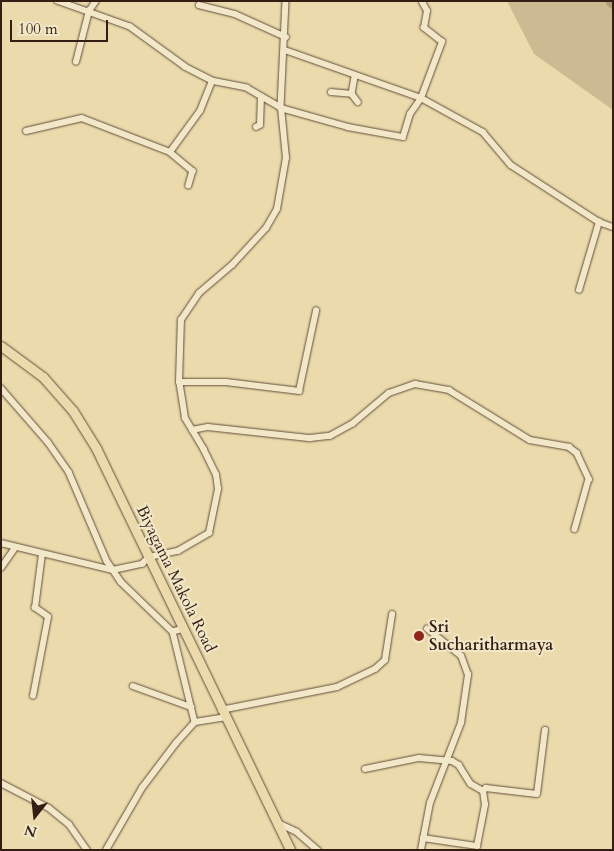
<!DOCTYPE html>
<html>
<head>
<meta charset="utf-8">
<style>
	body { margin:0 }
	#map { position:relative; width:614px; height:851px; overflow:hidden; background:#ebdbac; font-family:Cardo,serif }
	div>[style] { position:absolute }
	.green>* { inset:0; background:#ccbb92 }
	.river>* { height:11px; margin:-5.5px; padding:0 5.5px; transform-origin:5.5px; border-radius:5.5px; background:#ad9b78 }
	.roads { filter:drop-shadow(0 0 1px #624d3a) drop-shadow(0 0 1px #624d3a) }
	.minor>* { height:5.5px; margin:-2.75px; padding:0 2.75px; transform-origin:2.75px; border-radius:2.75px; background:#f2e8c9 }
	.primary>* { height:9px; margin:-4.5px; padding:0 4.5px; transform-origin:4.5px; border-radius:4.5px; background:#ebdbac }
	.dots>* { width:14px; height:14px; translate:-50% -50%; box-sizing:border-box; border:2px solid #f2e8c9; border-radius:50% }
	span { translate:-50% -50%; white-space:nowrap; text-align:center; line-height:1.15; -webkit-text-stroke:4px #f2e8c9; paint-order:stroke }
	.street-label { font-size:16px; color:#341e14 }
	.poi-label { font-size:16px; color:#341e14; font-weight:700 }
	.left { translate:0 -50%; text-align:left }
	.frame { position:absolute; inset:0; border:2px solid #341e14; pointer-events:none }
	.north { position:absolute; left:10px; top:791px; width:50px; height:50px; -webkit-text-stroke:4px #f2e8c9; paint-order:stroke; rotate:196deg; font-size:14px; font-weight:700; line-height:20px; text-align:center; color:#341e14 }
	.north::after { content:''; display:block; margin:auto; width:18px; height:22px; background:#341e14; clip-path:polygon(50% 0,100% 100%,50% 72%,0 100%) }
	.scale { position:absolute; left:10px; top:20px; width:98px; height:22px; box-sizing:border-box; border:2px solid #341e14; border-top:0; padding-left:6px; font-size:15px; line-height:18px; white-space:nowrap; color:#341e14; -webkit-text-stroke:4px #f2e8c9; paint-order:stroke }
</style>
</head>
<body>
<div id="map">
	<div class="green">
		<i style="clip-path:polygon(507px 1px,613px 1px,613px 110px,534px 54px)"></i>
	</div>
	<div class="river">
		<i style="left:611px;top:1px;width:3px;rotate:45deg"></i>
	</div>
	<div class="roads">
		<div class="minor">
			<i style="left:286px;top:1px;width:107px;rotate:92.7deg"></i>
			<i style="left:281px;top:108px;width:70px;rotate:15.8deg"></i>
			<i style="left:348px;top:127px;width:56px;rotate:10.3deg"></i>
			<i style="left:403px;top:137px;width:24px;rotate:-73deg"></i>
			<i style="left:410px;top:114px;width:19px;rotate:-55deg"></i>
			<i style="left:421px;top:98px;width:71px;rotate:28.7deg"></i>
			<i style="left:483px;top:132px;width:43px;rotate:49.7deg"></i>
			<i style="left:511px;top:165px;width:105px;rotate:32.9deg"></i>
			<i style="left:599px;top:222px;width:15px;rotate:20deg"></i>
			<i style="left:199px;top:5px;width:37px;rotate:14deg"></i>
			<i style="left:235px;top:14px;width:56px;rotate:24.3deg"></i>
			<i style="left:285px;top:50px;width:144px;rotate:19.4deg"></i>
			<i style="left:421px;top:98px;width:60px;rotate:-69.4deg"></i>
			<i style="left:442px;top:42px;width:23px;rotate:-142deg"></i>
			<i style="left:424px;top:28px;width:17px;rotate:-80deg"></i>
			<i style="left:427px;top:11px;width:10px;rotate:-119deg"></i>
			<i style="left:76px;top:62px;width:53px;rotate:-75.7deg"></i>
			<i style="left:89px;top:11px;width:12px;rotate:-55deg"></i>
			<i style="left:355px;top:77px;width:17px;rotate:100deg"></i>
			<i style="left:352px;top:94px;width:10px;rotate:53deg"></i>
			<i style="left:331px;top:92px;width:21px;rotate:5deg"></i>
			<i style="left:256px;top:127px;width:4px;rotate:-27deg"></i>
			<i style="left:260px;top:125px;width:28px;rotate:-88deg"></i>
			<i style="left:26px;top:131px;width:57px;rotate:-13.1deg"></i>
			<i style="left:82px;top:118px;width:94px;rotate:21.1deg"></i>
			<i style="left:170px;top:152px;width:51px;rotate:-53.8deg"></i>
			<i style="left:200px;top:111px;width:32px;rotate:-68deg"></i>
			<i style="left:170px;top:152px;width:30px;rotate:40deg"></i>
			<i style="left:193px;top:171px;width:15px;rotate:106deg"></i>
			<i style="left:579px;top:290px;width:71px;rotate:-73.6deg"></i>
			<i style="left:179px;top:382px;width:47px"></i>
			<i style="left:226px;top:382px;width:74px;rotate:7deg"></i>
			<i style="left:299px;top:391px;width:82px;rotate:-78deg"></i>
			<i style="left:1px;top:388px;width:72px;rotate:49deg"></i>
			<i style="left:48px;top:442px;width:37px;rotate:55deg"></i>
			<i style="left:69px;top:472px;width:97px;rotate:66.9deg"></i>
			<i style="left:107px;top:561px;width:25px;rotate:56deg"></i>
			<i style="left:121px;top:582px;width:72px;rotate:43.9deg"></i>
			<i style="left:192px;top:430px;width:16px;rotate:-11deg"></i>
			<i style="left:208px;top:427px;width:103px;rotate:6.2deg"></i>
			<i style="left:310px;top:438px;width:20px;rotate:-6deg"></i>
			<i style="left:330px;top:436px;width:25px;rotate:-29deg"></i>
			<i style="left:352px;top:424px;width:48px;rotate:-40deg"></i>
			<i style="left:389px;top:393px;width:28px;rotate:-19deg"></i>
			<i style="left:415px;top:384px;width:35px;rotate:10deg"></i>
			<i style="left:449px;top:390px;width:95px;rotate:31.7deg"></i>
			<i style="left:530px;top:440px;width:40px;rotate:10deg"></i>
			<i style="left:569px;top:447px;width:10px;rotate:37deg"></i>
			<i style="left:577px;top:453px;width:29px;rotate:65deg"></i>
			<i style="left:589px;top:479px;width:52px;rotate:105.6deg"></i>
			<i style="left:1px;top:543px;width:115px;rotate:13.6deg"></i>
			<i style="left:113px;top:570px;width:30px;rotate:-12deg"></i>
			<i style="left:142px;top:564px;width:10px;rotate:-45deg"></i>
			<i style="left:149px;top:557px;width:30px;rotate:-12deg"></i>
			<i style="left:178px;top:551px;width:36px;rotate:-30deg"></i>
			<i style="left:209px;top:533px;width:45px;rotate:-78.4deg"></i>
			<i style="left:218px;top:489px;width:14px;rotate:-98deg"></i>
			<i style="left:216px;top:475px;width:28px;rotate:-116deg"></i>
			<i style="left:204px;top:450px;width:37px;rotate:-121deg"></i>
			<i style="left:185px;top:418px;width:36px;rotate:-99deg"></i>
			<i style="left:179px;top:382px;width:62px;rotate:-88.2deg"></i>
			<i style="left:181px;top:320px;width:32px;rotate:-56deg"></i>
			<i style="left:199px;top:293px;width:43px;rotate:-40.3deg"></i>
			<i style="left:232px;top:265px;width:50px;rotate:-47.4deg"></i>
			<i style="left:266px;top:228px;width:22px;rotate:-60deg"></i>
			<i style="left:277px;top:209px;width:52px;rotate:-80deg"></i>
			<i style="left:286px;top:158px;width:50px;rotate:-95.7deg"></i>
			<i style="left:281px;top:108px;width:39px;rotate:-150deg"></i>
			<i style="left:247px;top:88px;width:36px;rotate:-169deg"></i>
			<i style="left:212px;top:81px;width:30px;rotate:-153deg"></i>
			<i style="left:185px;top:67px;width:68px;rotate:-144deg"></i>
			<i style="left:130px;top:27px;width:77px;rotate:-160.4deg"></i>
			<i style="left:1px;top:568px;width:24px;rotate:-55deg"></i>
			<i style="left:184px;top:629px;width:11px;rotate:165deg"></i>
			<i style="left:173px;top:632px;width:93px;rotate:76.3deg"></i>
			<i style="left:133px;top:686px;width:62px;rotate:19.9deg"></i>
			<i style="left:33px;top:696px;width:80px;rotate:-79.2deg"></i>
			<i style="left:48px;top:617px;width:16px;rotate:-145deg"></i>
			<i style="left:35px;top:608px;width:54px;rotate:-82.6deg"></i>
			<i style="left:221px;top:710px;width:118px;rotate:-11.2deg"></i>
			<i style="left:337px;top:687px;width:42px;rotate:-25.3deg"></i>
			<i style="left:375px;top:669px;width:13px;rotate:-42deg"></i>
			<i style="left:385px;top:660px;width:46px;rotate:-81.2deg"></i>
			<i style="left:365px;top:769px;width:55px;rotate:-11.5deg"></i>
			<i style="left:419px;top:758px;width:33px;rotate:5deg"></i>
			<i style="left:452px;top:761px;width:8px;rotate:30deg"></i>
			<i style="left:459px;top:765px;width:22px;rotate:58deg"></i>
			<i style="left:471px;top:784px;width:14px;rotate:30deg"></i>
			<i style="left:1px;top:783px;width:54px;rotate:27.5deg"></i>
			<i style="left:49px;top:808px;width:26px;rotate:39deg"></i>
			<i style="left:69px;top:824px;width:32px;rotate:55deg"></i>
			<i style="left:278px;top:823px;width:21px;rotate:25deg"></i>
			<i style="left:297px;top:832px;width:28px;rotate:41deg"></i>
			<i style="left:423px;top:838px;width:55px;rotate:8.4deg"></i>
			<i style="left:477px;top:846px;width:42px;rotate:-79deg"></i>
			<i style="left:485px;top:805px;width:14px;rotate:-98deg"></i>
			<i style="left:483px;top:791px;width:4px;rotate:-45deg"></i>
			<i style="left:486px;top:788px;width:51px;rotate:6.7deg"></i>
			<i style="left:537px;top:794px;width:64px;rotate:-82.9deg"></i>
			<i style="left:106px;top:850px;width:72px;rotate:-59.9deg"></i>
			<i style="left:142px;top:788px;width:56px;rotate:-52.9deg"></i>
			<i style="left:176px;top:743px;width:28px;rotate:-48deg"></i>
			<i style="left:195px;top:722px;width:30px;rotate:-9deg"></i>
			<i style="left:421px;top:850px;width:48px;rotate:-79.2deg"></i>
			<i style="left:430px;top:803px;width:86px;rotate:-68.8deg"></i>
			<i style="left:461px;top:723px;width:49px;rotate:-81.7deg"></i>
			<i style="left:468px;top:675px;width:20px;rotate:-110deg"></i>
			<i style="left:461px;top:656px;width:43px;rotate:-141.5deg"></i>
		</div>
		<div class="primary">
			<i style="left:1px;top:346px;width:52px;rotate:36.4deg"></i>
			<i style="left:43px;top:377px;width:45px;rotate:48.6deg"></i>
			<i style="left:73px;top:411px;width:44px;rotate:58.1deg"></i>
			<i style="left:96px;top:448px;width:446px;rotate:64.2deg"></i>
		</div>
	</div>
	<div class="dots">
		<i style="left:419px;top:636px;background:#8f2418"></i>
	</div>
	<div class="street-label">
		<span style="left:176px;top:579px;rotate:64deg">Biyagama Makola Road</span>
	</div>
	<div class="poi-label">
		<span class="left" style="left:429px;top:636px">Sri<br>Sucharitharmaya</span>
	</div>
	<div class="frame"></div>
	<div class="north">N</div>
	<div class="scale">100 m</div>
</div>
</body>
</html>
